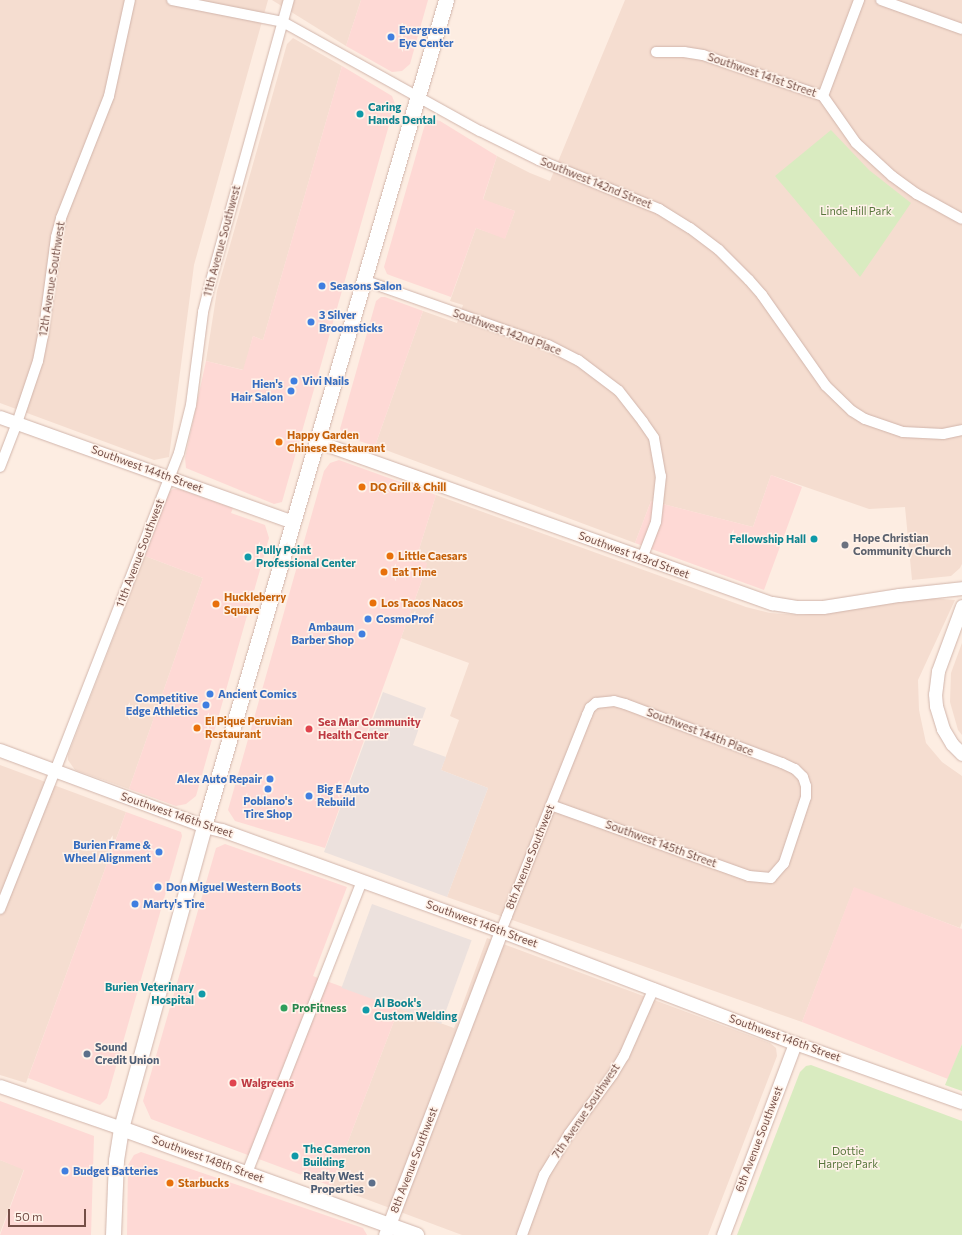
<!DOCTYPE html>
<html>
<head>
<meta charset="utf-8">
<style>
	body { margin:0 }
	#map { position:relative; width:962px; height:1235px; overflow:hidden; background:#fdede2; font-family:Commissioner,sans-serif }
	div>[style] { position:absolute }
	.residential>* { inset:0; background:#f5ddd0 }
	.commercial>* { inset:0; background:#fed9d5 }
	.industrial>* { inset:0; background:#ece1dd; transform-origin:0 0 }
	.green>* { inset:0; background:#d9ebc0 }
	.roads { filter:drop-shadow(0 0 1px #d1b5ab) drop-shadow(0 0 1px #d1b5ab) }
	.minor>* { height:10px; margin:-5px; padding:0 5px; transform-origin:5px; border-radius:5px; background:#fff }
	.tertiary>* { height:13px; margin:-6.5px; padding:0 6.5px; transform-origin:6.5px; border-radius:6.5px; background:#fff }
	.secondary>* { height:15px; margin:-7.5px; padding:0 7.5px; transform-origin:7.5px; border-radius:7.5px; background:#fff }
	.dots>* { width:11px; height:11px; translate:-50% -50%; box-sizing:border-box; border:2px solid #fff2e9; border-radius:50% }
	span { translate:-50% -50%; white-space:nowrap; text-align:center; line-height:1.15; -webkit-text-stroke:3px #fff2e9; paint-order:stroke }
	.shop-label { font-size:11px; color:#366cbe; font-weight:700 }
	.left { translate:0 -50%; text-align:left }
	.right { translate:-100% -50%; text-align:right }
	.street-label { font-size:11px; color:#754f47 }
	.culture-label { font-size:11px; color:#0d838f; font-weight:700 }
	.park-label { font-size:11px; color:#58763c }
	.food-label { font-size:11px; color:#c56008; font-weight:700 }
	.worship-label { font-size:11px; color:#5b616d; font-weight:700 }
	.health-label { font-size:11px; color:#be3a42; font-weight:700 }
	.leisure-label { font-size:11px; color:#27864d; font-weight:700 }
	.service-label { font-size:11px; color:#4e5e75; font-weight:700 }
	.scale { position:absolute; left:8px; top:1209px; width:78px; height:18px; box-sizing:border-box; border:2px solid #754f47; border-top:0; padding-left:5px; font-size:12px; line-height:14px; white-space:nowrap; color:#754f47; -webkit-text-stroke:3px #fff2e9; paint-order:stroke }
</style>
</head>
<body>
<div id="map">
	<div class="residential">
		<i style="clip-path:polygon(0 0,268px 0,194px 265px,169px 457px,154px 460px,0 403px)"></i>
		<i style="clip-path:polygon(272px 0,361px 0,346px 46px)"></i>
		<i style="clip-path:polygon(625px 0,962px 0,962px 564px,960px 568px,951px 576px,912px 580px,905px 507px,869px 509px,771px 475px,753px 527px,651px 501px,635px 543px,375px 446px,423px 311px,457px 323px,463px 305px,450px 301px,476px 228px,505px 238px,515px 211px,483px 200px,497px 156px,530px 173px,550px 181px)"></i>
		<i style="clip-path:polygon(293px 38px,342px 66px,263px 340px,253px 336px,244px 370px,206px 361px,217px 291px,287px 44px)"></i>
		<i style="clip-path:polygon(436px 495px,746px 607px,770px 613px,802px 615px,932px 598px,955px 600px,918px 680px,919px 710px,926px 743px,942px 762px,962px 776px,962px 922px,960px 928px,854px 888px,802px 1022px,447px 897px,488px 788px,441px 770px,459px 720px,450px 716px,469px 663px,401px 638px,426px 569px,416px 559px)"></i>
		<i style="clip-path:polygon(145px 556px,203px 578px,129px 789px,75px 770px,68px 760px,68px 755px)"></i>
		<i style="clip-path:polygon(962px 643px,962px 735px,958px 730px,950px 702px,951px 673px)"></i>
		<i style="clip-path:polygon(0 765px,126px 812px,26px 1083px,0 1075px)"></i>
		<i style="clip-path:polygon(487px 938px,770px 1043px,776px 1048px,777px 1056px,708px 1235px,462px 1235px,331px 1186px,399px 1008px,454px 1028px)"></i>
		<i style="clip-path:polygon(0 1160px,24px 1169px,0 1233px)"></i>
	</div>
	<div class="commercial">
		<i style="clip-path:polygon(361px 0,428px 0,410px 64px,402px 71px,392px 72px,346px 46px)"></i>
		<i style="clip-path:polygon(342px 66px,392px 96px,395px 104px,282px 502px,274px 504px,186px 468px,185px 458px,206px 361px,243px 370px,253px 336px,263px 340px)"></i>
		<i style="clip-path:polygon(432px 119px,440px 121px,497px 156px,483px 199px,515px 211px,505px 239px,476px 228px,451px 297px,392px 276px,387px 274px,384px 267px,423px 131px,426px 122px)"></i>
		<i style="clip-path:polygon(381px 297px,385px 297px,423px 311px,375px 446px,346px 437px,340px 429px,376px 301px)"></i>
		<i style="clip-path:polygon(339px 460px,436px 495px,416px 559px,427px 563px,426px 569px,325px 848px,235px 821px,228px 810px,324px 471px,330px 463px)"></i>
		<i style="clip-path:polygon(771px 475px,802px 487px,764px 590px,635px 543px,651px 501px,753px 527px)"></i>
		<i style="clip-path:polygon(173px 489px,179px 489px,233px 508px,231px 513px,265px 525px,269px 538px,196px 796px,186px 804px,176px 806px,129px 789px,203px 578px,145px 556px,169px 492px)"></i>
		<i style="clip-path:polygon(126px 812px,181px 832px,182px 836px,107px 1098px,100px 1105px,28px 1078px)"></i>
		<i style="clip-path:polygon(225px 844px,347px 887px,313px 976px,399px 1008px,331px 1186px,151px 1119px,143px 1101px,214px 855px,216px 848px)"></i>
		<i style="clip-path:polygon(854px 887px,962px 929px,962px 1044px,948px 1079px,802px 1022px)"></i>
		<i style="clip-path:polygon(0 1101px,94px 1136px,91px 1235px,0 1235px,24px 1170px,0 1160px)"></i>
		<i style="clip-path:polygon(141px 1152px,363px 1228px,367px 1235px,127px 1235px,128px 1165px,134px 1155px)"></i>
	</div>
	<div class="industrial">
		<i style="clip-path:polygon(383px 692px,426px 708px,413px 745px,446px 757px,441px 770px,488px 788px,447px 897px,324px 852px)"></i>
		<i style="left:372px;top:904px;width:106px;height:89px;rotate:20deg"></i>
	</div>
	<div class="green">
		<i style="clip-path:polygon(831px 130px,869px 170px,911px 203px,860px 277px,775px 176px)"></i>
		<i style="clip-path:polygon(962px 1044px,962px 1091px,945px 1085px)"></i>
		<i style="clip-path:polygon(811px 1065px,962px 1121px,962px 1235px,737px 1235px,800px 1072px,806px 1066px)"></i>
	</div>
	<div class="roads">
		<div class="minor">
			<i style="left:172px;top:0;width:113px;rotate:11.2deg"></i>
			<i style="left:283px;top:22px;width:225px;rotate:29deg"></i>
			<i style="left:480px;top:131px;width:66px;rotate:26.2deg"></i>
			<i style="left:539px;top:160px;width:130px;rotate:22.2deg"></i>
			<i style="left:659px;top:209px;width:36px;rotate:32deg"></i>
			<i style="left:690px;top:228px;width:36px;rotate:37deg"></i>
			<i style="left:719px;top:250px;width:42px;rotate:45deg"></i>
			<i style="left:749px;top:280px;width:20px;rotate:49deg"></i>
			<i style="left:762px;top:295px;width:111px;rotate:54.9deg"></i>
			<i style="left:826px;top:386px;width:36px;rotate:44deg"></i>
			<i style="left:852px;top:411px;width:15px;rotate:32deg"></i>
			<i style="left:865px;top:419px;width:40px;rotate:18.9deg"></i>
			<i style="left:903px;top:432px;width:40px;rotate:2.9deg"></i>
			<i style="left:943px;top:434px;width:19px;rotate:-12deg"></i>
			<i style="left:881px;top:0;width:86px;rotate:19.7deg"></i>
			<i style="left:656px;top:52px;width:28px"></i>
			<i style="left:684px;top:52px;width:19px;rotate:9deg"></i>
			<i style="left:703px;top:55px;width:127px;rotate:18.9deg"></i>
			<i style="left:823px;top:96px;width:57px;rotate:54.9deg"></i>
			<i style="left:856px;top:143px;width:49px;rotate:42.5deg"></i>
			<i style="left:892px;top:176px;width:31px;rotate:36deg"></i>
			<i style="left:917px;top:194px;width:51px;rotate:29.1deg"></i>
			<i style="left:823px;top:96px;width:103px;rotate:-69.4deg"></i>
			<i style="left:363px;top:280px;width:196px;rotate:19.4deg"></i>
			<i style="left:548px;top:345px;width:34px;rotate:27deg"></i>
			<i style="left:578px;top:360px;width:51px;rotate:37.1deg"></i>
			<i style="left:619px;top:391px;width:39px;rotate:52deg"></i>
			<i style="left:643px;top:422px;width:19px;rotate:55deg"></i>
			<i style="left:654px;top:438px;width:39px;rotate:80deg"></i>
			<i style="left:661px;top:476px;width:46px;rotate:96.2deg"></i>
			<i style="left:656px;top:522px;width:39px;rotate:111deg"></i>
			<i style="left:0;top:467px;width:47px;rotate:-68.9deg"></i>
			<i style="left:17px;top:423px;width:65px;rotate:-71.3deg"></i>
			<i style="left:38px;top:361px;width:25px;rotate:-79deg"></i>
			<i style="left:43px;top:336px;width:100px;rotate:-82.5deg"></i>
			<i style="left:56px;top:237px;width:20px;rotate:-75deg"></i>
			<i style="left:61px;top:218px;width:131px;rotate:-68.5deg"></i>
			<i style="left:109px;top:96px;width:98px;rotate:-77.7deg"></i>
			<i style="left:0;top:909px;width:149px;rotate:-68.3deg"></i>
			<i style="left:55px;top:771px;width:341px;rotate:-68.7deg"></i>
			<i style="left:179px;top:453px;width:49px;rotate:-76deg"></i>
			<i style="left:191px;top:405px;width:94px;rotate:-82.6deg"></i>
			<i style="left:203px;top:312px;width:29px;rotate:-76deg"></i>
			<i style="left:210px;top:284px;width:295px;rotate:-74.5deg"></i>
			<i style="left:501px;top:931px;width:16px;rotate:-68deg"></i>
			<i style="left:507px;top:916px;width:119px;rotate:-68.4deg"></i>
			<i style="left:551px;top:805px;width:97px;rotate:-68.2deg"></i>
			<i style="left:587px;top:715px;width:8px;rotate:-67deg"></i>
			<i style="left:590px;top:708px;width:8px;rotate:-40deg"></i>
			<i style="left:596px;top:703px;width:18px;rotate:-6deg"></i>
			<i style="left:614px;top:701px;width:11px;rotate:15deg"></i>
			<i style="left:625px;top:704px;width:168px;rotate:20.6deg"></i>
			<i style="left:782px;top:763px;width:14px;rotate:25deg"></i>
			<i style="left:795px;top:769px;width:11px;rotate:45deg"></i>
			<i style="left:803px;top:777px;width:9px;rotate:72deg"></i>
			<i style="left:806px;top:786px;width:11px;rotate:90deg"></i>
			<i style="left:806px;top:797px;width:70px;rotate:108.4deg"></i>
			<i style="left:784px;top:863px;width:20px;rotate:131deg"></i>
			<i style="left:771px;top:878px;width:22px;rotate:-175deg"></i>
			<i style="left:749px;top:876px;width:210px;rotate:-160.3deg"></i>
			<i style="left:247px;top:1173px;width:314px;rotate:-68.5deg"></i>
			<i style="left:522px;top:1235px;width:64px;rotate:-69.9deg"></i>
			<i style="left:544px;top:1175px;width:48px;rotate:-58.6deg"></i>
			<i style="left:569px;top:1134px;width:74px;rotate:-53.7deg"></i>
			<i style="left:613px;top:1074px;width:21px;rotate:-59deg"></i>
			<i style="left:624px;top:1056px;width:74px;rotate:-66.2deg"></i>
		</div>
		<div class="tertiary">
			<i style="left:0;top:417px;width:311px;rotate:19.7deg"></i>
			<i style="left:316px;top:441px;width:484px;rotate:19.6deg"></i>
			<i style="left:772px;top:603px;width:26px;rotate:9deg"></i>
			<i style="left:798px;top:607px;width:25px"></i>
			<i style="left:823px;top:607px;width:77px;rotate:-9deg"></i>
			<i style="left:899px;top:595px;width:63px;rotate:-6.3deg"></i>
			<i style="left:962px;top:606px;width:69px;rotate:110.3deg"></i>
			<i style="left:938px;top:671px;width:23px;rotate:97deg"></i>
			<i style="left:935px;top:694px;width:12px;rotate:85deg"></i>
			<i style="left:936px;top:706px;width:24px;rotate:73deg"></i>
			<i style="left:943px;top:729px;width:17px;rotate:59deg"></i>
			<i style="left:952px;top:744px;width:14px;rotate:45deg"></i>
			<i style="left:0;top:750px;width:218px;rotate:20.4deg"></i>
			<i style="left:204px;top:826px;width:18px;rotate:13deg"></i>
			<i style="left:222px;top:830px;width:297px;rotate:19.9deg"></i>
			<i style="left:501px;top:931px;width:315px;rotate:20.9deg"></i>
			<i style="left:795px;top:1043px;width:177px;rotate:19.5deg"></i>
			<i style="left:0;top:1086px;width:128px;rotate:19.1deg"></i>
			<i style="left:385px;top:1235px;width:325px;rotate:-69.1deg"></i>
			<i style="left:723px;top:1235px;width:205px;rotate:-69.4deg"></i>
		</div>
		<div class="secondary">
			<i style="left:121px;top:1128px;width:314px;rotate:19.9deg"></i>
			<i style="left:113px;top:1235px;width:75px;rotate:-87.7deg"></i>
			<i style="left:116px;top:1160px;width:32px;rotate:-81deg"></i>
			<i style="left:121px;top:1128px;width:313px;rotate:-74.6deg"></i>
			<i style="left:204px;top:826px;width:861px;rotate:-73.67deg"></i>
		</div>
	</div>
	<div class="dots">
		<i style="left:391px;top:37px;background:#3f7fe0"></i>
		<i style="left:360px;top:114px;background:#0f9aa8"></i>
		<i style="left:322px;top:286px;background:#3f7fe0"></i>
		<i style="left:311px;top:322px;background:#3f7fe0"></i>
		<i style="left:294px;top:381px;background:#3f7fe0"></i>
		<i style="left:291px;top:391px;background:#3f7fe0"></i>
		<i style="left:279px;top:442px;background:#e8710a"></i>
		<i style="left:362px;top:487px;background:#e8710a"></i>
		<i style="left:814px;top:539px;background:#0f9aa8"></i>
		<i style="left:845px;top:545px;background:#6b7280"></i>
		<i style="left:390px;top:556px;background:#e8710a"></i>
		<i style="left:248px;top:557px;background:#0f9aa8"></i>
		<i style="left:384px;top:572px;background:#e8710a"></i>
		<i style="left:373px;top:603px;background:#e8710a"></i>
		<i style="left:216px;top:604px;background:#e8710a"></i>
		<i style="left:368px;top:619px;background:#3f7fe0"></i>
		<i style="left:362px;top:634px;background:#3f7fe0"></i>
		<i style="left:210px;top:694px;background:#3f7fe0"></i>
		<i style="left:206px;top:705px;background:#3f7fe0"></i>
		<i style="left:197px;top:728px;background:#e8710a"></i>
		<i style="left:309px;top:729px;background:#e0444e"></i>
		<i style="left:270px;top:779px;background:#3f7fe0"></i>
		<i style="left:268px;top:789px;background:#3f7fe0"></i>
		<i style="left:309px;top:796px;background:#3f7fe0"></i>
		<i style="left:159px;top:852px;background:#3f7fe0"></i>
		<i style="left:158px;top:887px;background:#3f7fe0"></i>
		<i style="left:135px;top:904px;background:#3f7fe0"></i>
		<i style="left:202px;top:994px;background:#0f9aa8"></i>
		<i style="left:284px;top:1008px;background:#2e9e5b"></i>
		<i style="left:366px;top:1010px;background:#0f9aa8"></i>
		<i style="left:87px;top:1054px;background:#5c6f8a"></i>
		<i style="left:233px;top:1083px;background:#e0444e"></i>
		<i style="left:295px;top:1156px;background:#0f9aa8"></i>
		<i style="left:65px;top:1171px;background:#3f7fe0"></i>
		<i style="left:170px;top:1183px;background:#e8710a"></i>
		<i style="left:372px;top:1183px;background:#5c6f8a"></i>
	</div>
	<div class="shop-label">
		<span class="left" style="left:399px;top:37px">Evergreen<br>Eye Center</span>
		<span class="left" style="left:330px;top:286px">Seasons Salon</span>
		<span class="left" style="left:319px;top:322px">3 Silver<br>Broomsticks</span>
		<span class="left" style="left:302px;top:381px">Vivi Nails</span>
		<span class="right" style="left:283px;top:391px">Hien's<br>Hair Salon</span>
		<span class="left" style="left:376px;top:619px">CosmoProf</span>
		<span class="right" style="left:354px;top:634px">Ambaum<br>Barber Shop</span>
		<span class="left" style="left:218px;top:694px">Ancient Comics</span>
		<span class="right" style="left:198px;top:705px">Competitive<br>Edge Athletics</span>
		<span class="right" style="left:262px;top:779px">Alex Auto Repair</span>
		<span class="left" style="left:317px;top:796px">Big E Auto<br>Rebuild</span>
		<span style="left:268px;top:808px">Poblano's<br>Tire Shop</span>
		<span class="right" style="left:151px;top:852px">Burien Frame &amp;<br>Wheel Alignment</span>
		<span class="left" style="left:166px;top:887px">Don Miguel Western Boots</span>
		<span class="left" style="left:143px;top:904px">Marty's Tire</span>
		<span class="left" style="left:73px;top:1171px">Budget Batteries</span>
	</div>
	<div class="street-label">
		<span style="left:762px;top:75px;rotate:19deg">Southwest 141st Street</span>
		<span style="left:596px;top:183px;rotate:22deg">Southwest 142nd Street</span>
		<span style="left:222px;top:241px;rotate:-75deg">11th Avenue Southwest</span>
		<span style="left:52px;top:279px;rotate:-81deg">12th Avenue Southwest</span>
		<span style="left:507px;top:332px;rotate:20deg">Southwest 142nd Place</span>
		<span style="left:147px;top:469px;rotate:20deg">Southwest 144th Street</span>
		<span style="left:140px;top:553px;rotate:-69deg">11th Avenue Southwest</span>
		<span style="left:634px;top:555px;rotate:20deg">Southwest 143rd Street</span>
		<span style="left:700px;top:732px;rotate:21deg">Southwest 144th Place</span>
		<span style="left:177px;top:815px;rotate:19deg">Southwest 146th Street</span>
		<span style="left:661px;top:844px;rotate:20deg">Southwest 145th Street</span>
		<span style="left:530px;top:857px;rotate:-68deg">8th Avenue Southwest</span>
		<span style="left:482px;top:924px;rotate:20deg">Southwest 146th Street</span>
		<span style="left:785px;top:1038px;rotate:20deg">Southwest 146th Street</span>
		<span style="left:586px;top:1111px;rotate:-56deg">7th Avenue Southwest</span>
		<span style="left:759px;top:1139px;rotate:-69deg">6th Avenue Southwest</span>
		<span style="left:208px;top:1159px;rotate:20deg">Southwest 148th Street</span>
		<span style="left:414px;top:1160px;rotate:-69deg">8th Avenue Southwest</span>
	</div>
	<div class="culture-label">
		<span class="left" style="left:368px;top:114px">Caring<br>Hands Dental</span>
		<span class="right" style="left:806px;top:539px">Fellowship Hall</span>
		<span class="left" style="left:256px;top:557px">Pully Point<br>Professional Center</span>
		<span class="right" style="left:194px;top:994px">Burien Veterinary<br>Hospital</span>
		<span class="left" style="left:374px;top:1010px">Al Book's<br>Custom Welding</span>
		<span class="left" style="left:303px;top:1156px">The Cameron<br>Building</span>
	</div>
	<div class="park-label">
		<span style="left:856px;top:211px">Linde Hill Park</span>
		<span style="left:848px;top:1158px">Dottie<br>Harper Park</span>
	</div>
	<div class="food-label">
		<span class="left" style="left:287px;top:442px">Happy Garden<br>Chinese Restaurant</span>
		<span class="left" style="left:370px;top:487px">DQ Grill &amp; Chill</span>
		<span class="left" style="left:398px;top:556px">Little Caesars</span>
		<span class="left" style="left:392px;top:572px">Eat Time</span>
		<span class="left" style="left:224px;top:604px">Huckleberry<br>Square</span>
		<span class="left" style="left:381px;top:603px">Los Tacos Nacos</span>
		<span class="left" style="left:205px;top:728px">El Pique Peruvian<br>Restaurant</span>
		<span class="left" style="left:178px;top:1183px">Starbucks</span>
	</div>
	<div class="worship-label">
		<span class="left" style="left:853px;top:545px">Hope Christian<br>Community Church</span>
	</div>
	<div class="health-label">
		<span class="left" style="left:318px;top:729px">Sea Mar Community<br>Health Center</span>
		<span class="left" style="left:241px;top:1083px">Walgreens</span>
	</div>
	<div class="leisure-label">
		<span class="left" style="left:292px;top:1008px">ProFitness</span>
	</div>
	<div class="service-label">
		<span class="left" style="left:95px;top:1054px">Sound<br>Credit Union</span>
		<span class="right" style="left:364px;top:1183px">Realty West<br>Properties</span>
	</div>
	<div class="scale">50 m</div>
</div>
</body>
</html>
